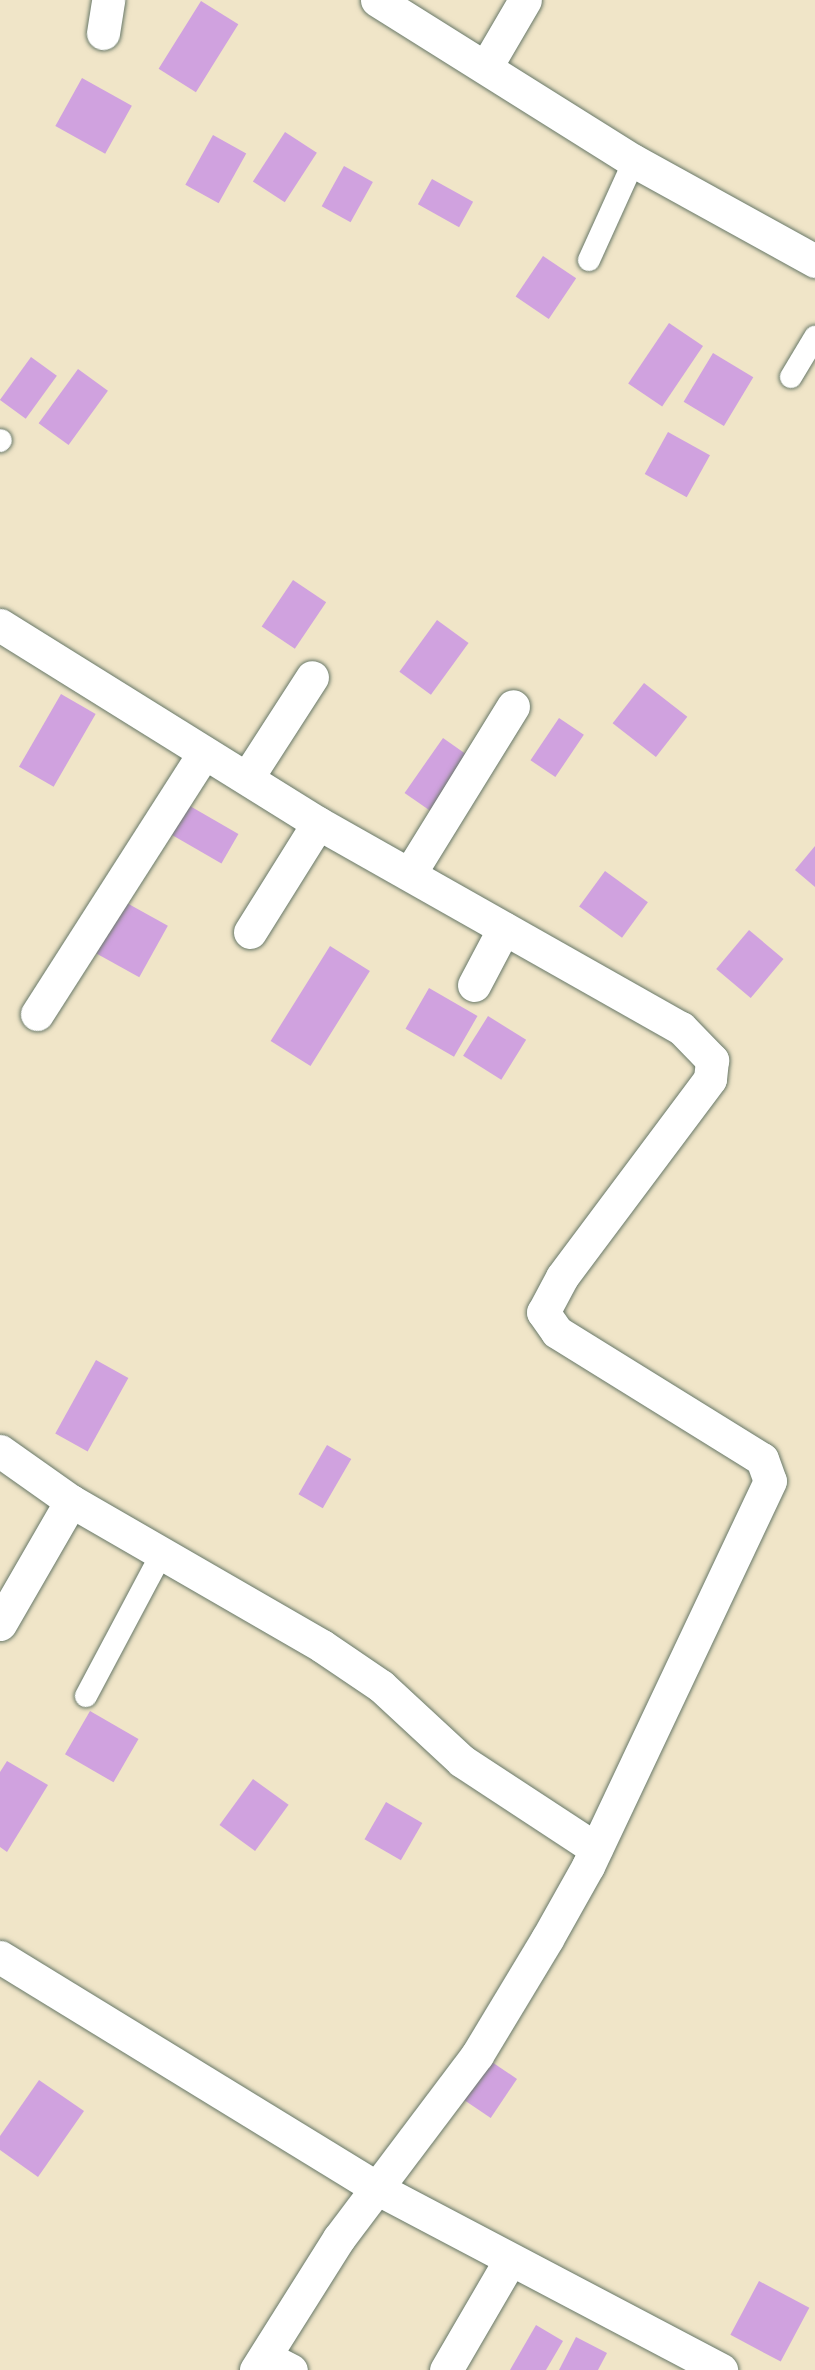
<!DOCTYPE html>
<html>
<head>
<meta charset="utf-8">
<style>
	body { margin:0 }
	#map { position:relative; width:815px; height:2370px; overflow:hidden; background:#f0e5c8; font-family:"IM FELL Double Pica",serif }
	div>[style] { position:absolute }
	.building>* { inset:0; background:#d0a2df; transform-origin:0 0 }
	.roads { filter:drop-shadow(0 0 2px #687868) drop-shadow(0 0 2px #687868) }
	.service>* { height:22px; margin:-11px; padding:0 11px; transform-origin:11px; border-radius:11px; background:#fff }
	.minor>* { height:33px; margin:-16.5px; padding:0 16.5px; transform-origin:16.5px; border-radius:16.5px; background:#fff }
	span { translate:-50% -50%; white-space:nowrap; text-align:center; line-height:1.15; -webkit-text-stroke:4.5px #fbf7ec; paint-order:stroke }
</style>
</head>
<body>
<div id="map">
	<div class="building">
		<i style="left:201px;top:1px;width:44px;height:80px;rotate:32deg"></i>
		<i style="left:82px;top:78px;width:57px;height:55px;rotate:29deg"></i>
		<i style="left:285px;top:132px;width:38px;height:59px;rotate:33deg"></i>
		<i style="left:213px;top:135px;width:38px;height:57px;rotate:29deg"></i>
		<i style="left:344px;top:166px;width:33px;height:46px;rotate:29deg"></i>
		<i style="left:432px;top:179px;width:47px;height:29px;rotate:29deg"></i>
		<i style="left:543px;top:256px;width:40px;height:49px;rotate:34deg"></i>
		<i style="left:669px;top:323px;width:41px;height:73px;rotate:34deg"></i>
		<i style="left:713px;top:353px;width:47px;height:57px;rotate:31deg"></i>
		<i style="left:31px;top:357px;width:32px;height:53px;rotate:36deg"></i>
		<i style="left:78px;top:369px;width:37px;height:67px;rotate:36deg"></i>
		<i style="left:668px;top:432px;width:48px;height:48px;rotate:29deg"></i>
		<i style="left:293px;top:580px;width:40px;height:56px;rotate:34deg"></i>
		<i style="left:437px;top:620px;width:39px;height:64px;rotate:36deg"></i>
		<i style="left:644px;top:683px;width:55px;height:51px;rotate:38deg"></i>
		<i style="left:61px;top:694px;width:40px;height:84px;rotate:30deg"></i>
		<i style="left:559px;top:718px;width:30px;height:51px;rotate:34deg"></i>
		<i style="left:443px;top:738px;width:33px;height:67px;rotate:35deg"></i>
		<i style="left:183px;top:802px;width:64px;height:34px;rotate:30deg"></i>
		<i style="clip-path:polygon(815px 846px,815px 887px,795px 870px)"></i>
		<i style="left:605px;top:871px;width:53px;height:44px;rotate:36deg"></i>
		<i style="left:125px;top:902px;width:49px;height:59px;rotate:29deg"></i>
		<i style="left:749px;top:930px;width:45px;height:51px;rotate:40deg"></i>
		<i style="left:330px;top:946px;width:47px;height:112px;rotate:32deg"></i>
		<i style="left:429px;top:988px;width:56px;height:47px;rotate:30deg"></i>
		<i style="left:488px;top:1016px;width:45px;height:47px;rotate:32deg"></i>
		<i style="left:96px;top:1360px;width:37px;height:84px;rotate:29deg"></i>
		<i style="left:327px;top:1445px;width:28px;height:57px;rotate:30deg"></i>
		<i style="left:90px;top:1711px;width:56px;height:50px;rotate:30deg"></i>
		<i style="clip-path:polygon(7px 1761px,48px 1785px,7px 1852px,0 1847px,0 1772px)"></i>
		<i style="left:253px;top:1779px;width:44px;height:57px;rotate:36deg"></i>
		<i style="left:386px;top:1802px;width:42px;height:43px;rotate:30deg"></i>
		<i style="left:483px;top:2056px;width:41px;height:47px;rotate:34deg"></i>
		<i style="clip-path:polygon(39px 2080px,84px 2111px,38px 2177px,0 2150px,0 2136px)"></i>
		<i style="left:759px;top:2281px;width:57px;height:61px;rotate:28deg"></i>
		<i style="clip-path:polygon(536px 2325px,563px 2341px,546px 2370px,510px 2370px)"></i>
		<i style="clip-path:polygon(576px 2337px,607px 2353px,598px 2370px,559px 2370px)"></i>
	</div>
	<div class="roads">
		<div class="service">
			<i style="left:589px;top:260px;width:109px;rotate:-65.6deg"></i>
			<i style="left:791px;top:377px;width:47px;rotate:-59deg"></i>
			<i style="left:0;top:441px;width:1px;rotate:-45deg"></i>
			<i style="left:86px;top:1696px;width:164px;rotate:-62deg"></i>
		</div>
		<div class="minor">
			<i style="left:377px;top:0;width:303px;rotate:32.1deg"></i>
			<i style="left:634px;top:161px;width:207px;rotate:28.9deg"></i>
			<i style="left:103px;top:33px;width:33px;rotate:-81deg"></i>
			<i style="left:487px;top:65px;width:75px;rotate:-59.7deg"></i>
			<i style="left:0;top:625px;width:375px;rotate:31.9deg"></i>
			<i style="left:318px;top:823px;width:417px;rotate:29.5deg"></i>
			<i style="left:681px;top:1028px;width:45px;rotate:45.9deg"></i>
			<i style="left:712px;top:1060px;width:19px;rotate:96deg"></i>
			<i style="left:710px;top:1079px;width:247px;rotate:126.8deg"></i>
			<i style="left:562px;top:1277px;width:40px;rotate:118deg"></i>
			<i style="left:543px;top:1312px;width:24px;rotate:55deg"></i>
			<i style="left:557px;top:1332px;width:241px;rotate:31.8deg"></i>
			<i style="left:762px;top:1459px;width:23px;rotate:70deg"></i>
			<i style="left:770px;top:1481px;width:426px;rotate:115.3deg"></i>
			<i style="left:588px;top:1866px;width:84px;rotate:119.3deg"></i>
			<i style="left:547px;top:1939px;width:135px;rotate:121.1deg"></i>
			<i style="left:477px;top:2055px;width:229px;rotate:127deg"></i>
			<i style="left:339px;top:2238px;width:156px;rotate:122.2deg"></i>
			<i style="left:247px;top:778px;width:120px;rotate:-57.2deg"></i>
			<i style="left:410px;top:873px;width:196px;rotate:-58.3deg"></i>
			<i style="left:250px;top:932px;width:128px;rotate:-58deg"></i>
			<i style="left:474px;top:985px;width:64px;rotate:-62.2deg"></i>
			<i style="left:37px;top:1014px;width:310px;rotate:-57.4deg"></i>
			<i style="left:0;top:1451px;width:87px;rotate:35.2deg"></i>
			<i style="left:71px;top:1501px;width:290px;rotate:30deg"></i>
			<i style="left:322px;top:1646px;width:71px;rotate:34.1deg"></i>
			<i style="left:381px;top:1686px;width:110px;rotate:42.8deg"></i>
			<i style="left:462px;top:1761px;width:160px;rotate:33.3deg"></i>
			<i style="left:0;top:1624px;width:142px;rotate:-60deg"></i>
			<i style="left:0;top:1957px;width:444px;rotate:31.5deg"></i>
			<i style="left:378px;top:2189px;width:388px;rotate:27.8deg"></i>
			<i style="left:265px;top:2357px;width:29px;rotate:27deg"></i>
			<i style="left:446px;top:2370px;width:127px;rotate:-59.8deg"></i>
		</div>
	</div>
</div>
</body>
</html>
